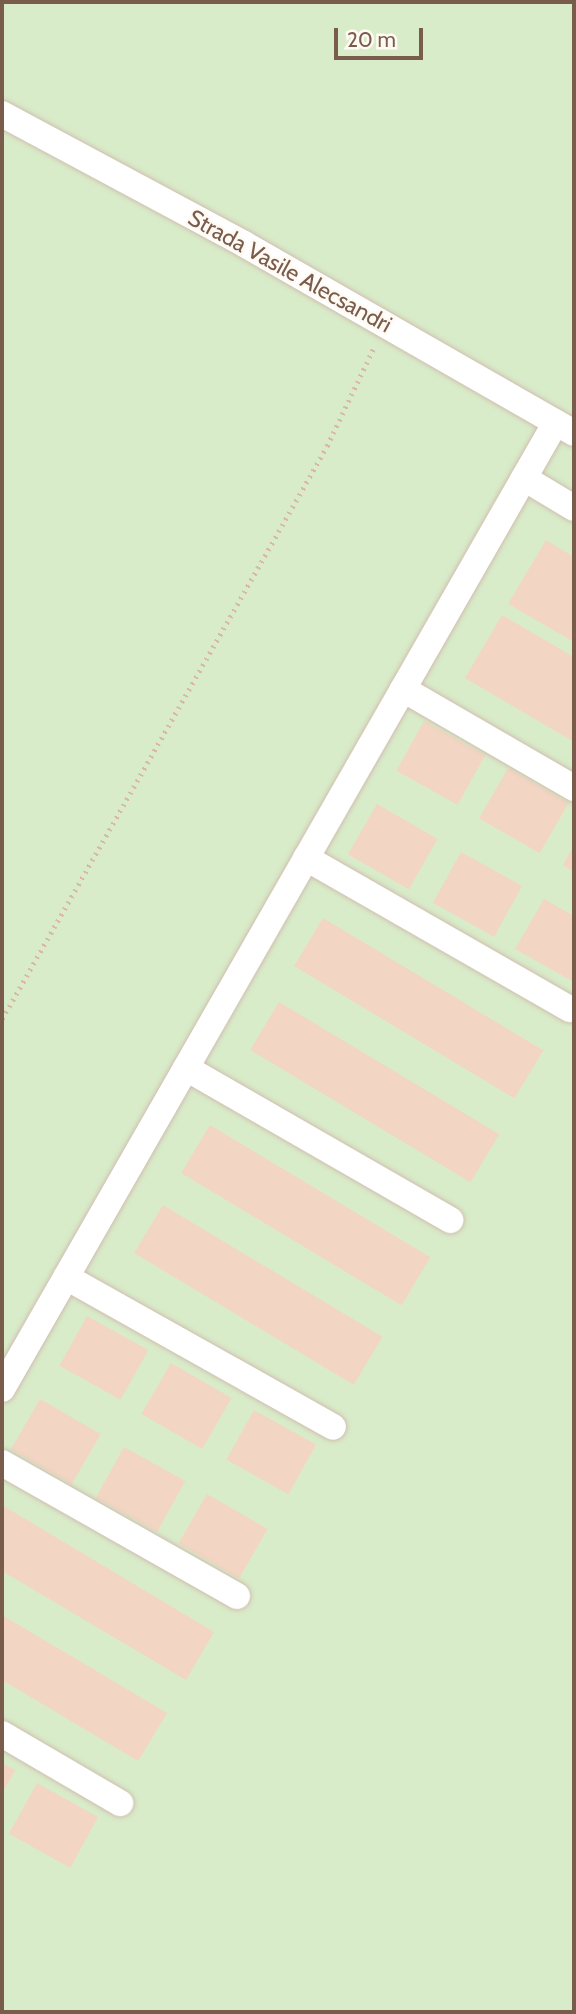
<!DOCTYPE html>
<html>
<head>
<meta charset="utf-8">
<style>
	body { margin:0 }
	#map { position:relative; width:576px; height:2014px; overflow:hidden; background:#fdf6ec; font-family:Cabin,sans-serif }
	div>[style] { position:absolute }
	.green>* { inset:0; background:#d8ecc9; transform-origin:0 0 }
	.building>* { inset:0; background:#f3d5c3; transform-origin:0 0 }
	.path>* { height:4.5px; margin-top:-2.25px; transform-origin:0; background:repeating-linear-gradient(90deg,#d9b8a5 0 2px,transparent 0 7px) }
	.roads { filter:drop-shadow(0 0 2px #d1beb0) drop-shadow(0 0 2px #d1beb0) }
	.minor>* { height:26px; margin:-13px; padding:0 13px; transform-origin:13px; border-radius:13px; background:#fff }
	span { translate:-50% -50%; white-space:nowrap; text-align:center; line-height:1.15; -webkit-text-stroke:5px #fffaf3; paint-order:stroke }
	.street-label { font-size:23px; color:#7a5c4d }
	.frame { position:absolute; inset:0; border:4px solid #7a5c4d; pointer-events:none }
	.scale { position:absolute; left:334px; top:28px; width:89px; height:32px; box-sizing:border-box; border:4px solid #7a5c4d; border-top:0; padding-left:9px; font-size:21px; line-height:24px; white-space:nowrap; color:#7a5c4d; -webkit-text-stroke:5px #fffaf3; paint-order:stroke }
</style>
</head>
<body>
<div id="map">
	<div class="green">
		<i style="left:2px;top:2px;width:572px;height:2010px"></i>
	</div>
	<div class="building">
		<i style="clip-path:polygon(546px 540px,574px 557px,574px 642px,508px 604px)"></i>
		<i style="clip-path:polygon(502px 615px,574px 657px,574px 742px,465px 678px)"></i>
		<i style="left:424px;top:721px;width:70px;height:57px;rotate:29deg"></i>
		<i style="left:508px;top:768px;width:70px;height:58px;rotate:30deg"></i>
		<i style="left:377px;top:804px;width:70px;height:58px;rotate:30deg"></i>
		<i style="clip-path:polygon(574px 845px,574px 872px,563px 865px)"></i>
		<i style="left:461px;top:852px;width:70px;height:58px;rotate:29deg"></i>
		<i style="clip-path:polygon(544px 899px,574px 916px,574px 982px,515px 949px)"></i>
		<i style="left:323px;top:918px;width:257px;height:56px;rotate:31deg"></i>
		<i style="left:279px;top:1002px;width:257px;height:56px;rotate:31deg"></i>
		<i style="left:210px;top:1125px;width:257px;height:56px;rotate:31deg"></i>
		<i style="left:163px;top:1205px;width:256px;height:56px;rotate:31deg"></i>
		<i style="left:87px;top:1316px;width:70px;height:57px;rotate:29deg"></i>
		<i style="left:171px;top:1363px;width:70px;height:59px;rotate:30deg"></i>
		<i style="left:40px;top:1399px;width:70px;height:58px;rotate:30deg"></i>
		<i style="left:254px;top:1410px;width:71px;height:57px;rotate:29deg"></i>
		<i style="left:124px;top:1447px;width:70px;height:58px;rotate:29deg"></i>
		<i style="left:207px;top:1494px;width:70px;height:57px;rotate:30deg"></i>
		<i style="clip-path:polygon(2px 1505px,214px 1632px,186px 1680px,2px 1571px)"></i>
		<i style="clip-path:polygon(2px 1615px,167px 1713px,138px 1761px,2px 1680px)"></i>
		<i style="clip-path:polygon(2px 1763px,15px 1770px,2px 1794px)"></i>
		<i style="left:37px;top:1783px;width:70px;height:58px;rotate:29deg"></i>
	</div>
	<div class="path">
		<i style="left:2px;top:1019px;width:659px;rotate:-60.44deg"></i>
		<i style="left:327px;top:446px;width:107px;rotate:-64.6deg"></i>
	</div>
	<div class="roads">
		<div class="minor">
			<i style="left:2px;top:114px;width:275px;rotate:28.2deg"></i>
			<i style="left:244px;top:244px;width:380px;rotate:29.8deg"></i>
			<i style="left:524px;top:478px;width:58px;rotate:31deg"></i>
			<i style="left:403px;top:689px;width:198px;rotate:30.1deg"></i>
			<i style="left:306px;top:858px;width:304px;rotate:29.8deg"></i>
			<i style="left:186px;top:1068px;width:305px;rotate:29.9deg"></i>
			<i style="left:66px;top:1277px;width:306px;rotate:29.3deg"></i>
			<i style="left:2px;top:1389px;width:1114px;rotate:-60.19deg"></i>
			<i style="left:2px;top:1463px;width:270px;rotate:29.5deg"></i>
			<i style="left:2px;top:1734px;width:137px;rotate:30.3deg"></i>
		</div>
	</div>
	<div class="street-label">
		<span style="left:290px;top:271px;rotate:29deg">Strada Vasile Alecsandri</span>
	</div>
	<div class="frame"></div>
	<div class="scale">20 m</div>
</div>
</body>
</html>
